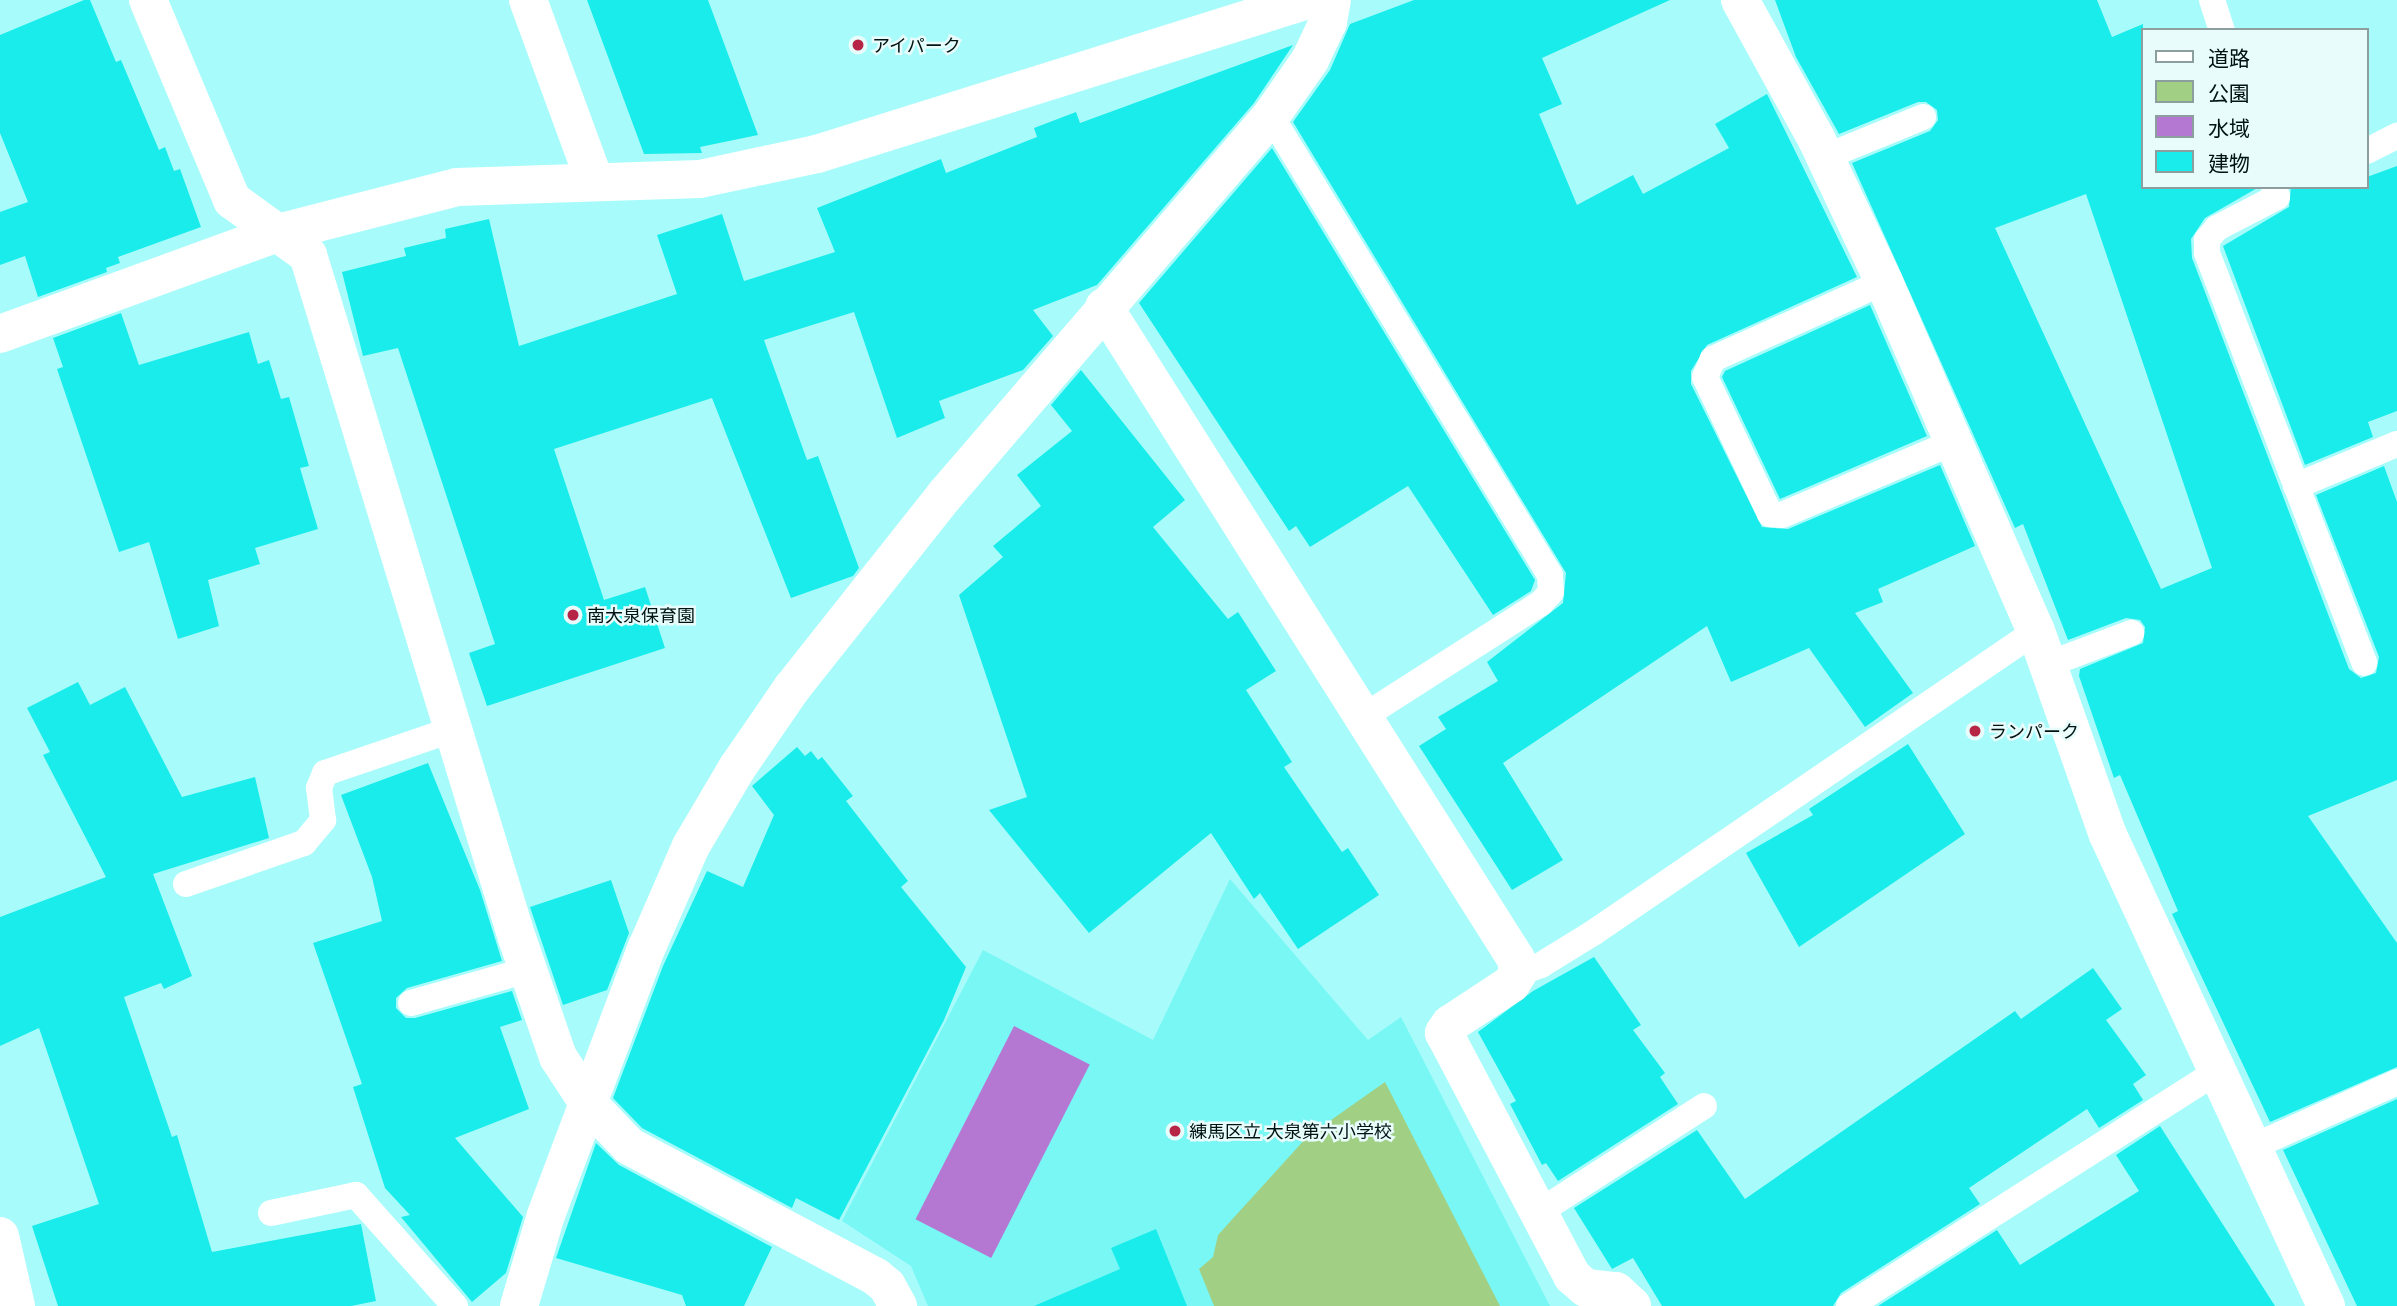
<!DOCTYPE html>
<html>
<head>
<meta charset="utf-8">
<style>
	body { margin:0 }
	#map { position:relative; width:2397px; height:1306px; overflow:hidden; background:#a7fcfb; font-family:"Noto Sans","Noto Sans JP",sans-serif }
	div>[style] { position:absolute }
	.built>* { inset:0; background:#79f7f5 }
	.green>* { inset:0; background:#a1d085 }
	.water>* { inset:0; background:#b578d2; transform-origin:0 0 }
	.building>* { inset:0; background:#19eceb }
	.lane>* { height:26px; margin:-13px; padding:0 13px; transform-origin:13px; border-radius:13px; background:#fff }
	.street>* { height:38px; margin:-19px; padding:0 19px; transform-origin:19px; border-radius:19px; background:#fff }
	.dots>* { width:19px; height:19px; translate:-50% -50%; box-sizing:border-box; border:4px solid #e9fcfc; border-radius:50% }
	span { translate:-50% -50%; white-space:nowrap; text-align:center; line-height:1.15; -webkit-text-stroke:5px #e9fcfc; paint-order:stroke }
	.poi-label { font-size:18px; color:#001212 }
	.left { translate:0 -50%; text-align:left }
	.legend { position:absolute; left:2141px; top:28px; width:228px; height:161px; box-sizing:border-box; background:#e9fcfc; border:2px solid #8c9e9e; margin:0; padding:9px 12px; list-style:none; font-size:21px; color:#001212 }
	.legend li { display:flex; align-items:center; gap:14px; height:35px }
	.legend b { width:35px; border:2px solid #8c9e9e }
</style>
</head>
<body>
<div id="map">
	<div class="built">
		<i style="clip-path:polygon(1230px 879px,1368px 1040px,1401px 1017px,1550px 1306px,928px 1306px,911px 1266px,842px 1221px,983px 950px,1153px 1040px)"></i>
	</div>
	<div class="green">
		<i style="clip-path:polygon(1385px 1082px,1500px 1306px,1214px 1306px,1199px 1269px,1213px 1257px,1218px 1235px,1307px 1137px)"></i>
	</div>
	<div class="water">
		<i style="left:1014px;top:1026px;width:85px;height:217px;rotate:27deg"></i>
	</div>
	<div class="building">
		<i style="clip-path:polygon(84px 0,90px 0,116px 62px,121px 60px,159px 150px,165px 147px,174px 171px,180px 169px,201px 227px,118px 257px,120px 263px,106px 268px,107px 272px,38px 297px,25px 256px,0 265px,0 212px,28px 202px,0 133px,0 35px)"></i>
		<i style="clip-path:polygon(587px 0,708px 0,758px 135px,700px 147px,702px 153px,644px 154px)"></i>
		<i style="clip-path:polygon(1414px 0,1670px 0,1542px 58px,1562px 104px,1539px 114px,1577px 205px,1633px 175px,1643px 194px,1729px 148px,1715px 124px,1767px 94px,1857px 277px,1707px 345px,1691px 371px,1691px 384px,1762px 527px,1788px 529px,1940px 465px,1975px 546px,1878px 589px,1883px 602px,1855px 613px,1913px 693px,1865px 727px,1809px 648px,1731px 682px,1707px 626px,1503px 763px,1563px 860px,1512px 890px,1419px 746px,1446px 729px,1438px 717px,1498px 681px,1487px 662px,1563px 603px,1566px 573px,1293px 122px,1330px 70px,1350px 24px)"></i>
		<i style="clip-path:polygon(evenodd,1775px 0,2097px 0,2112px 37px,2143px 24px,2143px 187px,2259px 187px,2205px 218px,2191px 239px,2192px 258px,2349px 669px,2361px 678px,2376px 673px,2379px 657px,2316px 495px,2384px 466px,2397px 502px,2397px 780px,2308px 816px,2397px 943px,2397px 1067px,2270px 1122px,2172px 914px,2178px 911px,2120px 775px,2114px 778px,2079px 676px,2080px 669px,2143px 643px,2145px 627px,2140px 620px,2126px 618px,2068px 640px,2023px 524px,2015px 528px,1852px 163px,1930px 131px,1938px 120px,1937px 110px,1926px 102px,1918px 102px,1839px 134px,1796px 57px,1775px 0,2086px 194px,2212px 568px,2161px 589px,1995px 228px,2086px 194px)"></i>
		<i style="clip-path:polygon(1293px 45px,1254px 103px,1097px 285px,1033px 310px,1053px 336px,1023px 370px,939px 401px,945px 418px,897px 438px,854px 312px,764px 340px,807px 460px,818px 456px,859px 568px,853px 576px,791px 598px,712px 398px,554px 449px,604px 600px,645px 587px,665px 648px,487px 706px,469px 653px,495px 644px,398px 348px,363px 356px,342px 272px,406px 256px,404px 248px,446px 238px,445px 229px,489px 219px,519px 346px,677px 294px,657px 235px,722px 214px,744px 281px,835px 252px,817px 208px,941px 159px,946px 173px,1037px 137px,1034px 128px,1076px 112px,1080px 123px)"></i>
		<i style="clip-path:polygon(1272px 148px,1535px 580px,1531px 591px,1493px 615px,1408px 486px,1310px 547px,1296px 526px,1289px 531px,1139px 303px)"></i>
		<i style="clip-path:polygon(2397px 166px,2397px 411px,2368px 422px,2373px 437px,2305px 465px,2223px 246px,2289px 207px,2291px 187px,2367px 187px,2367px 177px)"></i>
		<i style="clip-path:polygon(1870px 305px,1927px 436px,1780px 499px,1722px 377px,1725px 371px)"></i>
		<i style="clip-path:polygon(121px 313px,139px 365px,249px 332px,258px 364px,269px 360px,281px 399px,289px 397px,309px 466px,300px 468px,318px 529px,255px 548px,260px 564px,208px 580px,219px 626px,178px 639px,149px 542px,119px 552px,57px 369px,63px 367px,53px 338px)"></i>
		<i style="clip-path:polygon(1081px 370px,1185px 500px,1153px 527px,1228px 619px,1238px 612px,1276px 671px,1246px 690px,1292px 762px,1284px 767px,1342px 852px,1348px 848px,1379px 895px,1298px 949px,1260px 893px,1254px 899px,1211px 833px,1089px 933px,989px 810px,1027px 797px,959px 595px,1003px 557px,993px 546px,1041px 506px,1017px 475px,1072px 431px,1051px 405px)"></i>
		<i style="clip-path:polygon(78px 682px,90px 705px,125px 687px,182px 797px,255px 777px,269px 838px,153px 874px,192px 976px,164px 989px,161px 983px,124px 997px,172px 1137px,177px 1135px,212px 1252px,361px 1224px,376px 1301px,351px 1306px,58px 1306px,32px 1226px,99px 1204px,39px 1028px,0 1046px,0 917px,106px 877px,43px 755px,50px 752px,27px 708px)"></i>
		<i style="clip-path:polygon(1908px 744px,1965px 834px,1799px 947px,1746px 853px,1813px 815px,1809px 809px)"></i>
		<i style="clip-path:polygon(797px 747px,805px 756px,811px 751px,818px 760px,822px 757px,853px 796px,846px 801px,908px 881px,901px 887px,966px 967px,944px 1020px,839px 1220px,796px 1198px,792px 1208px,642px 1128px,613px 1098px,663px 966px,707px 871px,743px 887px,774px 815px,752px 786px)"></i>
		<i style="clip-path:polygon(428px 763px,480px 890px,502px 961px,407px 988px,396px 998px,396px 1008px,406px 1018px,415px 1018px,512px 991px,522px 1020px,500px 1027px,529px 1109px,455px 1138px,523px 1217px,506px 1273px,472px 1302px,401px 1217px,410px 1215px,385px 1188px,353px 1087px,362px 1084px,313px 943px,382px 921px,372px 877px,341px 795px)"></i>
		<i style="clip-path:polygon(611px 880px,629px 933px,607px 990px,563px 1005px,530px 907px)"></i>
		<i style="clip-path:polygon(1594px 957px,1641px 1025px,1633px 1030px,1665px 1073px,1660px 1077px,1678px 1104px,1558px 1181px,1546px 1163px,1542px 1165px,1510px 1104px,1516px 1101px,1478px 1032px,1533px 991px)"></i>
		<i style="clip-path:polygon(2093px 968px,2122px 1009px,2106px 1020px,2146px 1075px,2133px 1084px,2143px 1100px,2099px 1128px,2087px 1109px,1969px 1188px,1980px 1204px,1841px 1293px,1833px 1306px,1662px 1306px,1633px 1258px,1612px 1269px,1574px 1208px,1697px 1130px,1745px 1199px,2015px 1011px,2021px 1019px)"></i>
		<i style="clip-path:polygon(2397px 1099px,2397px 1306px,2357px 1306px,2283px 1150px)"></i>
		<i style="clip-path:polygon(2160px 1126px,2275px 1306px,1878px 1306px,1997px 1230px,2020px 1265px,2139px 1191px,2116px 1155px)"></i>
		<i style="clip-path:polygon(596px 1143px,619px 1165px,772px 1247px,744px 1306px,686px 1306px,682px 1295px,556px 1258px)"></i>
		<i style="clip-path:polygon(1156px 1229px,1187px 1306px,1034px 1306px,1120px 1269px,1111px 1248px)"></i>
	</div>
	<div class="lane">
		<i style="left:2212px;top:0;width:32px;rotate:72deg"></i>
		<i style="left:1271px;top:116px;width:537px;rotate:58.71deg"></i>
		<i style="left:1550px;top:575px;width:17px;rotate:87deg"></i>
		<i style="left:1551px;top:592px;width:15px;rotate:132deg"></i>
		<i style="left:1541px;top:603px;width:211px;rotate:147.4deg"></i>
		<i style="left:2367px;top:151px;width:34px;rotate:-27deg"></i>
		<i style="left:1825px;top:157px;width:106px;rotate:-22.2deg"></i>
		<i style="left:2274px;top:187px;width:10px;rotate:73deg"></i>
		<i style="left:2277px;top:197px;width:68px;rotate:152.7deg"></i>
		<i style="left:2217px;top:228px;width:16px;rotate:130deg"></i>
		<i style="left:2207px;top:240px;width:13px;rotate:90deg"></i>
		<i style="left:2207px;top:253px;width:439px;rotate:69deg"></i>
		<i style="left:1884px;top:282px;width:188px;rotate:155.8deg"></i>
		<i style="left:1713px;top:359px;width:20px;rotate:114deg"></i>
		<i style="left:1705px;top:377px;width:152px;rotate:64.6deg"></i>
		<i style="left:1770px;top:514px;width:12px;rotate:5deg"></i>
		<i style="left:1782px;top:515px;width:187px;rotate:-23deg"></i>
		<i style="left:2296px;top:486px;width:109px;rotate:-22.6deg"></i>
		<i style="left:2049px;top:664px;width:88px;rotate:-20.7deg"></i>
		<i style="left:186px;top:884px;width:125px;rotate:-19.2deg"></i>
		<i style="left:304px;top:843px;width:30px;rotate:-50deg"></i>
		<i style="left:323px;top:820px;width:32px;rotate:-97deg"></i>
		<i style="left:319px;top:788px;width:16px;rotate:-68deg"></i>
		<i style="left:325px;top:773px;width:136px;rotate:-18.8deg"></i>
		<i style="left:1518px;top:973px;width:24px;rotate:-19deg"></i>
		<i style="left:1541px;top:965px;width:61px;rotate:-31.6deg"></i>
		<i style="left:1593px;top:933px;width:536px;rotate:-34.28deg"></i>
		<i style="left:411px;top:1003px;width:122px;rotate:-15.8deg"></i>
		<i style="left:2252px;top:1147px;width:159px;rotate:-24.1deg"></i>
		<i style="left:1539px;top:1212px;width:196px;rotate:-32.7deg"></i>
		<i style="left:271px;top:1213px;width:87px;rotate:-12deg"></i>
		<i style="left:356px;top:1195px;width:149px;rotate:48.3deg"></i>
		<i style="left:1849px;top:1306px;width:435px;rotate:-32.5deg"></i>
	</div>
	<div class="street">
		<i style="left:148px;top:0;width:217px;rotate:67.2deg"></i>
		<i style="left:232px;top:200px;width:94px;rotate:35.9deg"></i>
		<i style="left:308px;top:255px;width:714px;rotate:72.99deg"></i>
		<i style="left:517px;top:938px;width:126px;rotate:71deg"></i>
		<i style="left:558px;top:1057px;width:55px;rotate:56.9deg"></i>
		<i style="left:588px;top:1103px;width:59px;rotate:46.4deg"></i>
		<i style="left:629px;top:1146px;width:280px;rotate:27.9deg"></i>
		<i style="left:876px;top:1277px;width:14px;rotate:39deg"></i>
		<i style="left:887px;top:1286px;width:23px;rotate:61deg"></i>
		<i style="left:528px;top:0;width:194px;rotate:69.8deg"></i>
		<i style="left:1740px;top:0;width:158px;rotate:61.2deg"></i>
		<i style="left:1816px;top:138px;width:159px;rotate:64.7deg"></i>
		<i style="left:1884px;top:282px;width:381px;rotate:66.5deg"></i>
		<i style="left:2036px;top:631px;width:216px;rotate:70.6deg"></i>
		<i style="left:2108px;top:835px;width:519px;rotate:65.16deg"></i>
		<i style="left:1104px;top:307px;width:771px;rotate:57.71deg"></i>
		<i style="left:1516px;top:959px;width:14px;rotate:82deg"></i>
		<i style="left:1518px;top:973px;width:13px;rotate:122deg"></i>
		<i style="left:1511px;top:984px;width:73px;rotate:146.7deg"></i>
		<i style="left:1450px;top:1024px;width:11px;rotate:124deg"></i>
		<i style="left:1444px;top:1033px;width:275px;rotate:62.2deg"></i>
		<i style="left:1572px;top:1276px;width:18px;rotate:41deg"></i>
		<i style="left:1586px;top:1288px;width:30px;rotate:6deg"></i>
		<i style="left:1616px;top:1291px;width:22px;rotate:43deg"></i>
		<i style="left:0;top:334px;width:296px;rotate:-20deg"></i>
		<i style="left:278px;top:233px;width:185px;rotate:-14.4deg"></i>
		<i style="left:457px;top:187px;width:243px;rotate:-1.9deg"></i>
		<i style="left:700px;top:179px;width:120px;rotate:-12.1deg"></i>
		<i style="left:817px;top:154px;width:515px;rotate:-17.41deg"></i>
		<i style="left:0;top:1236px;width:72px;rotate:77.1deg"></i>
		<i style="left:519px;top:1306px;width:95px;rotate:-73.5deg"></i>
		<i style="left:546px;top:1215px;width:286px;rotate:-69.4deg"></i>
		<i style="left:647px;top:947px;width:110px;rotate:-66.5deg"></i>
		<i style="left:691px;top:846px;width:91px;rotate:-59.5deg"></i>
		<i style="left:737px;top:768px;width:97px;rotate:-55.5deg"></i>
		<i style="left:792px;top:688px;width:246px;rotate:-51.6deg"></i>
		<i style="left:945px;top:495px;width:500px;rotate:-49.3deg"></i>
		<i style="left:1271px;top:116px;width:68px;rotate:-55.1deg"></i>
		<i style="left:1310px;top:60px;width:42px;rotate:-64.7deg"></i>
		<i style="left:1328px;top:22px;width:22px;rotate:-80deg"></i>
	</div>
	<div class="dots">
		<i style="left:858px;top:45px;background:#b62545"></i>
		<i style="left:573px;top:615px;background:#b62545"></i>
		<i style="left:1975px;top:731px;background:#b62545"></i>
		<i style="left:1175px;top:1131px;background:#b62545"></i>
	</div>
	<div class="poi-label">
		<span class="left" style="left:872px;top:45px">アイパーク</span>
		<span class="left" style="left:587px;top:615px">南大泉保育園</span>
		<span class="left" style="left:1989px;top:731px">ランパーク</span>
		<span class="left" style="left:1189px;top:1131px">練馬区立 大泉第六小学校</span>
	</div>
	<ul class="legend">
	<li><b style="height:9px;background:#fff"></b>道路</li>
	<li><b style="height:19px;background:#a1d085"></b>公園</li>
	<li><b style="height:19px;background:#b578d2"></b>水域</li>
	<li><b style="height:19px;background:#19eceb"></b>建物</li>
	</ul>
</div>
</body>
</html>
